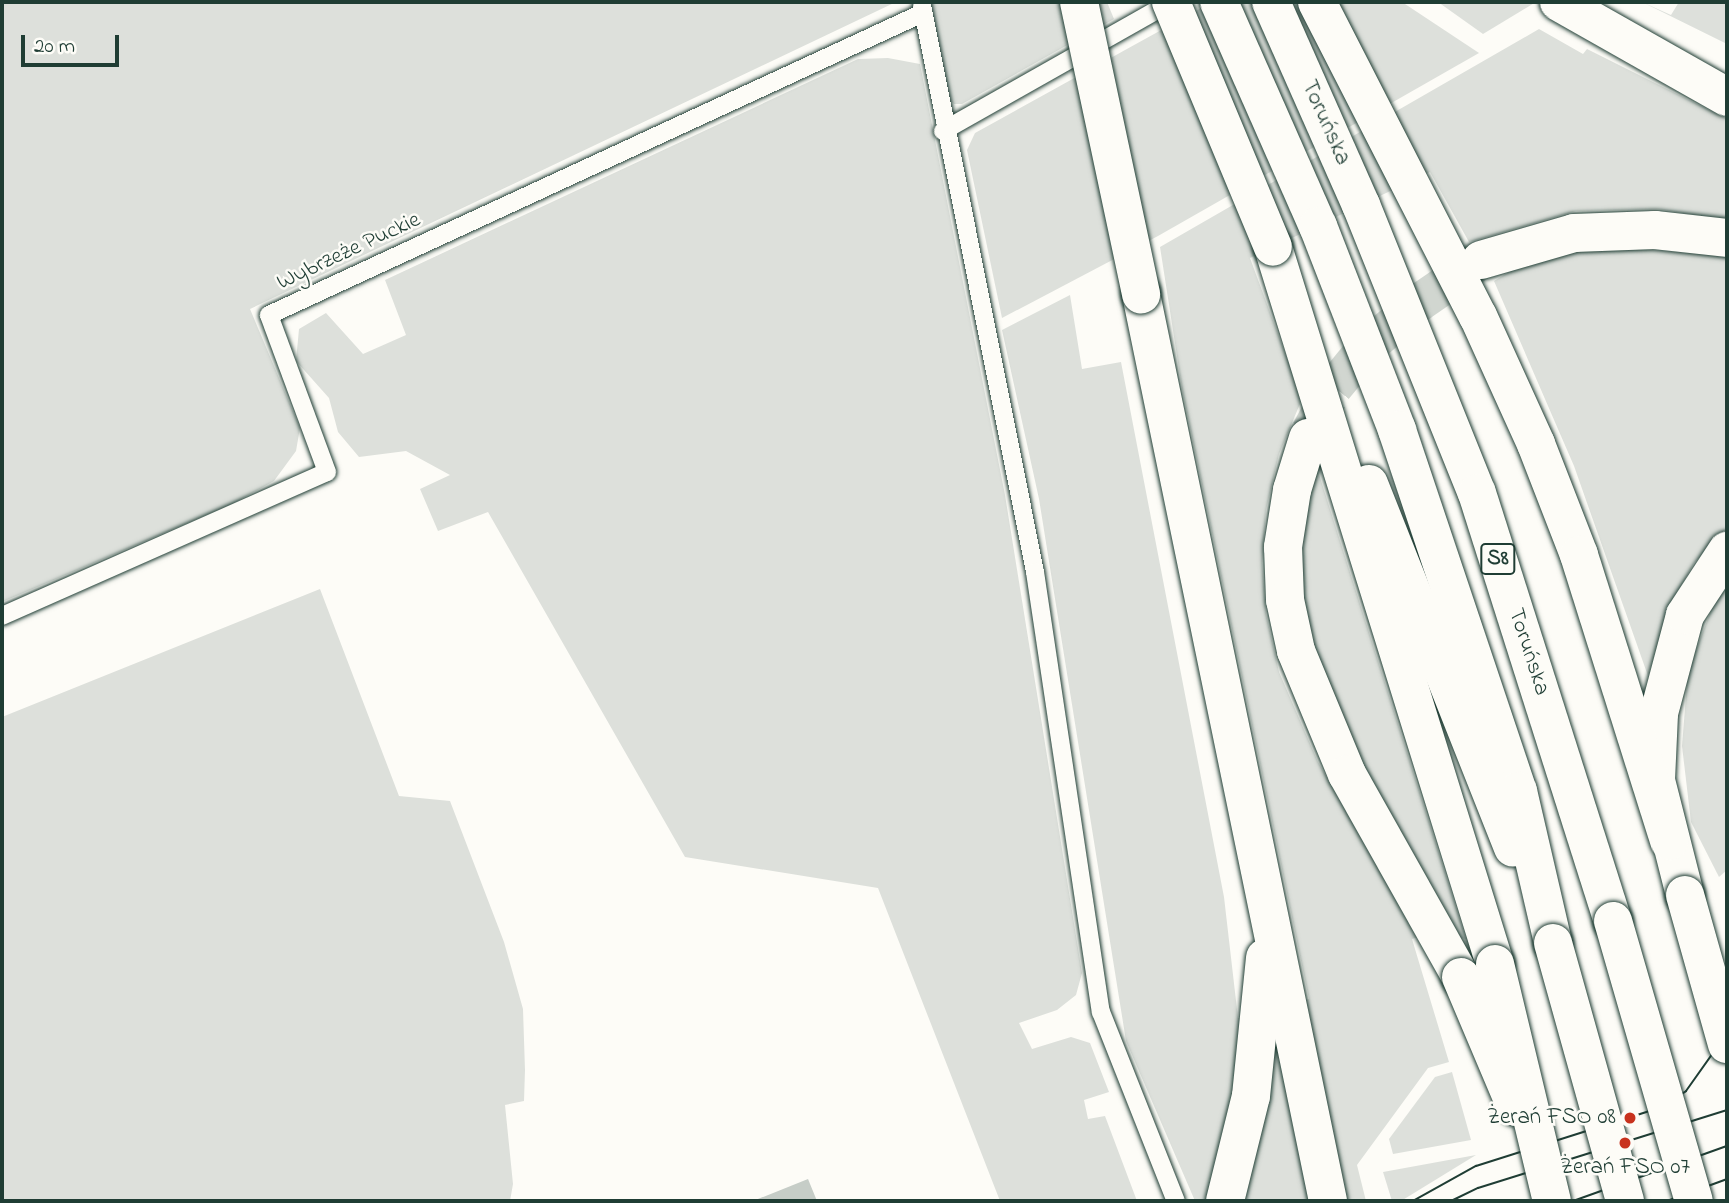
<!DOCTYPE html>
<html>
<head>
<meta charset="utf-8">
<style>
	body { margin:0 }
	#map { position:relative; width:1729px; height:1203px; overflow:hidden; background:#fdfcf7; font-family:"Indie Flower",sans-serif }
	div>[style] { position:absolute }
	.green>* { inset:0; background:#dde0db }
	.building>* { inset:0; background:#c6cdc7 }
	.primary-tunnel>* { height:38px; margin-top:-19px; transform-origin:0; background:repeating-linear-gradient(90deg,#d1d6d0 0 38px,transparent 0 57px) }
	.roads { filter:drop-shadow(0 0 2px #1f3d34) drop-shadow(0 0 2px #1f3d34) }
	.service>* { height:18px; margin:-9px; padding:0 9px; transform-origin:9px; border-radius:9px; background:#fdfcf7 }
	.primary>* { height:38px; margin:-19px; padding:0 19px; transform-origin:19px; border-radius:19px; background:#fdfcf7 }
	.motorway>* { height:38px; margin:-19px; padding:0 19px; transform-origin:19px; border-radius:19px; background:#fdfcf7 }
	.tram>* { height:2px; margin:-1px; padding:0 1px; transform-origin:1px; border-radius:1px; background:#1f3d34 }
	.bridges { filter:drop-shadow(0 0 2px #1f3d34) drop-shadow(0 0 2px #1f3d34) }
	.primary-bridge>* { height:38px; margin:-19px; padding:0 19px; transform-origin:19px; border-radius:19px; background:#fdfcf7 }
	.motorway-bridge>* { height:38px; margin:-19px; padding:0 19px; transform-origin:19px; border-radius:19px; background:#fdfcf7 }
	.dots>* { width:19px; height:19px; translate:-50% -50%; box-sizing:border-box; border:4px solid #fdfcf7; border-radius:50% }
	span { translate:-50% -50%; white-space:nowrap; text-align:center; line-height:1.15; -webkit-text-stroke:5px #fdfcf7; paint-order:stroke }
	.shield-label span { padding:2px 5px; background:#fdfcf7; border:2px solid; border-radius:5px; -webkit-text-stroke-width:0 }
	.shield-label { font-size:21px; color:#1f3d34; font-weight:700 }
	.street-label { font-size:23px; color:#1f3d34 }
	.poi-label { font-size:23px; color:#1f3d34 }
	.right { translate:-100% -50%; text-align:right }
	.frame { position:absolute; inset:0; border:4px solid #1f3d34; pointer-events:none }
	.scale { position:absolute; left:21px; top:35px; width:98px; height:32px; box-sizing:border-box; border:4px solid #1f3d34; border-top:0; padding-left:9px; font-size:21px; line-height:24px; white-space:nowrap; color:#1f3d34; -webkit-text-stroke:5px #fdfcf7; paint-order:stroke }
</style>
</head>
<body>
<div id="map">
	<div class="green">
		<i style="clip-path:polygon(2px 2px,896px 2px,250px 309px,300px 428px,296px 451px,274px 481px,232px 504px,2px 602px)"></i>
		<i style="clip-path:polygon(931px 2px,1107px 2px,1114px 19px,962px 104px,954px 104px,947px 98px)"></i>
		<i style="clip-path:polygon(1212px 2px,1402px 2px,1479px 53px,1158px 236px,1002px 318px,967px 150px,975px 133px)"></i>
		<i style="clip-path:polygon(1438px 2px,1536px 2px,1483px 34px)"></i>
		<i style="clip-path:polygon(1642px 2px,1671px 15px,1679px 2px,1727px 2px,1727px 44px)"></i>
		<i style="clip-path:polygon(1539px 29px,1583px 54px,1587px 49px,1727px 119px,1727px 220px,1658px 209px,1576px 211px,1469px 242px,1430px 172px,1250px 258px,1302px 399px,1279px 454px,1266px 510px,1262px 563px,1266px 614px,1279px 672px,1318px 762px,1418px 937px,1412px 939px,1449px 1062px,1428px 1068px,1357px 1165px,1366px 1201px,1195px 1201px,1126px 1041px,1039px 499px,1002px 330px,1070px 295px,1082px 369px,1121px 362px,1224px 897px,1238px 1018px,1309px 999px,1182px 388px,1160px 247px)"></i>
		<i style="clip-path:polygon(888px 58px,920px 64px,1005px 495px,1082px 973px,1076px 995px,1057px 1010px,1019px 1023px,1032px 1049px,1071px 1037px,1090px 1043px,1109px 1092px,1084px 1100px,1088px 1119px,1105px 1116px,1137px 1201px,1000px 1201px,878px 888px,685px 857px,488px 512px,438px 531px,420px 489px,450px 475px,406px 451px,359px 457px,338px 432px,329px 398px,296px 361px,299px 329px,326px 313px,363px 354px,406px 335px,385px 280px,858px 59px)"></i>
		<i style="clip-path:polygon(1638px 249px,1727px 256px,1727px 528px,1694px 563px,1670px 605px,1648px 676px,1574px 466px,1494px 281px,1519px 266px,1581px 250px)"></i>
		<i style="clip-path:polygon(1317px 468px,1466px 939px,1461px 938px,1339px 722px,1310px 642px,1302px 582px,1304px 519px)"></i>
		<i style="clip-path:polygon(1727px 587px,1727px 870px,1719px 877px,1691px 822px,1682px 746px,1688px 671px,1715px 600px)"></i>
		<i style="clip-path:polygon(320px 589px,399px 796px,450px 801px,504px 942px,523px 1009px,525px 1070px,524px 1101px,505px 1105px,513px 1184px,510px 1201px,2px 1201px,2px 717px)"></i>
		<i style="clip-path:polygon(1452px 1072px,1471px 1140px,1393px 1154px,1389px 1139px,1435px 1077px)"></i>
		<i style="clip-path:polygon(1476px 1155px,1401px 1201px,1392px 1201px,1383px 1172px)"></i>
	</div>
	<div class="building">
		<i style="clip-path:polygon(808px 1179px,817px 1201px,753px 1201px)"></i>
	</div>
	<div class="primary-tunnel">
		<i style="left:1310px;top:432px;width:51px;rotate:-61.9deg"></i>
		<i style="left:1334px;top:387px;width:50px;rotate:-50.6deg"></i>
		<i style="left:1366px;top:348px;width:71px;rotate:-40.4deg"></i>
		<i style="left:1420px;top:302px;width:74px;rotate:-34.5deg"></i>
	</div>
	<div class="roads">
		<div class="service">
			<i style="left:922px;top:5px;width:578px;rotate:78.73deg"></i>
			<i style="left:1035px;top:572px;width:445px;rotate:81.5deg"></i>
			<i style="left:1101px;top:1012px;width:203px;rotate:68.4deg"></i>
			<i style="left:943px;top:131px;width:262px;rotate:-29.5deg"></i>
			<i style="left:2px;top:616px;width:355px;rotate:-23.9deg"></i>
			<i style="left:327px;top:472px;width:167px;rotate:-110.3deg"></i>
			<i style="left:269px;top:315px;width:720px;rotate:-24.79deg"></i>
		</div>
		<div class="primary">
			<i style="left:1481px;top:260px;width:97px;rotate:-16.2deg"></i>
			<i style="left:1574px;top:233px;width:81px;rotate:-2.1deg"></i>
			<i style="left:1655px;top:230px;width:72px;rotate:6.3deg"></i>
			<i style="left:1308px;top:438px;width:54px;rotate:107.1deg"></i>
			<i style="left:1292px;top:490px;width:58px;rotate:99deg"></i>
			<i style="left:1283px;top:547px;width:53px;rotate:87.8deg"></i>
			<i style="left:1285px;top:600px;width:52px;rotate:77.8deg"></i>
			<i style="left:1296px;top:651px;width:133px;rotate:67.5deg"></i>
			<i style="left:1347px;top:774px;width:233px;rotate:60.7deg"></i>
			<i style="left:1685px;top:895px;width:119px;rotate:-104.2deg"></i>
			<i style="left:1656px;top:780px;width:67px;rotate:-87.4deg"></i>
			<i style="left:1659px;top:713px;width:101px;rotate:-75.1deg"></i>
			<i style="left:1685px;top:615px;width:77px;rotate:-56.7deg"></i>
		</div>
		<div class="motorway">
			<i style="left:1219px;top:2px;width:245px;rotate:66.2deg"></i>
			<i style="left:1318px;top:226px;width:219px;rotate:68.8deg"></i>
			<i style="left:1397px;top:430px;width:381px;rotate:71.5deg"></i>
			<i style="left:1518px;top:791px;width:156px;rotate:77deg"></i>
			<i style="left:1271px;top:2px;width:222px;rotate:66.1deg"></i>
			<i style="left:1361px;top:205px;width:310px;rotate:68.1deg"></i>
			<i style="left:1477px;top:493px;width:449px;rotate:72.4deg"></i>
			<i style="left:1317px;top:2px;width:353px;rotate:62.9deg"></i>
			<i style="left:1478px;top:316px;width:141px;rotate:65.6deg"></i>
			<i style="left:1536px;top:444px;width:119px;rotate:68.8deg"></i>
			<i style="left:1579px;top:555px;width:300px;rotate:72.5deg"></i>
			<i style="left:1559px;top:2px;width:193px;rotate:29.5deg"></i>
			<i style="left:1273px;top:247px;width:751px;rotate:72.8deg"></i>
			<i style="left:1141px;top:294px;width:926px;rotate:78.35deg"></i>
			<i style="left:1369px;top:484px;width:391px;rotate:68.4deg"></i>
			<i style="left:1225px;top:1201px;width:108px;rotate:-76.1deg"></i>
			<i style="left:1251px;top:1096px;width:139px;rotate:-84.2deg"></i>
		</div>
	</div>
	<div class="tram">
		<i style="left:1413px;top:1201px;width:72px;rotate:-29.1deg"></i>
		<i style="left:1476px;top:1166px;width:192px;rotate:-17.6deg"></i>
		<i style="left:1659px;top:1108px;width:32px;rotate:-32deg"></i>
		<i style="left:1686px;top:1091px;width:71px;rotate:-54.7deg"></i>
		<i style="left:1451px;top:1201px;width:30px;rotate:-26deg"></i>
		<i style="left:1478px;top:1188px;width:261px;rotate:-17.4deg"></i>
		<i style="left:1573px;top:1201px;width:164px;rotate:-19.7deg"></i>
		<i style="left:1667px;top:1201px;width:64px;rotate:-20.1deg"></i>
	</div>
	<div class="bridges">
		<div class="primary-bridge">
			<i style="left:1685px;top:895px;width:155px;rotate:74.3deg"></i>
			<i style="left:1461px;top:977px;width:141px;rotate:67.1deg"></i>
		</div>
		<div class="motorway-bridge">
			<i style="left:1079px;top:2px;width:299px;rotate:78deg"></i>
			<i style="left:1171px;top:2px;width:265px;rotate:67.4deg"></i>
			<i style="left:1613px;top:921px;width:291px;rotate:73.9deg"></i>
			<i style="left:1553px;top:943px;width:268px;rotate:74.4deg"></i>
			<i style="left:1495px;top:964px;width:244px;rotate:76.5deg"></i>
		</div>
	</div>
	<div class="dots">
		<i style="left:1630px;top:1118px;background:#c8321e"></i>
		<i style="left:1625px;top:1143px;background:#c8321e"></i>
	</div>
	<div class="shield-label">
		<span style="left:1498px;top:559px">S8</span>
	</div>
	<div class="street-label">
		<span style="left:1325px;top:123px;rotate:66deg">Toruńska</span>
		<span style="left:349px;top:252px;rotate:-25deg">Wybrzeże Puckie</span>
		<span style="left:1528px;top:652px;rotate:72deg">Toruńska</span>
	</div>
	<div class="poi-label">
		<span class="right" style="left:1616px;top:1118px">Żerań FSO 08</span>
		<span style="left:1625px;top:1168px">Żerań FSO 07</span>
	</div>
	<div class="frame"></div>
	<div class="scale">20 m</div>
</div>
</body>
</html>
